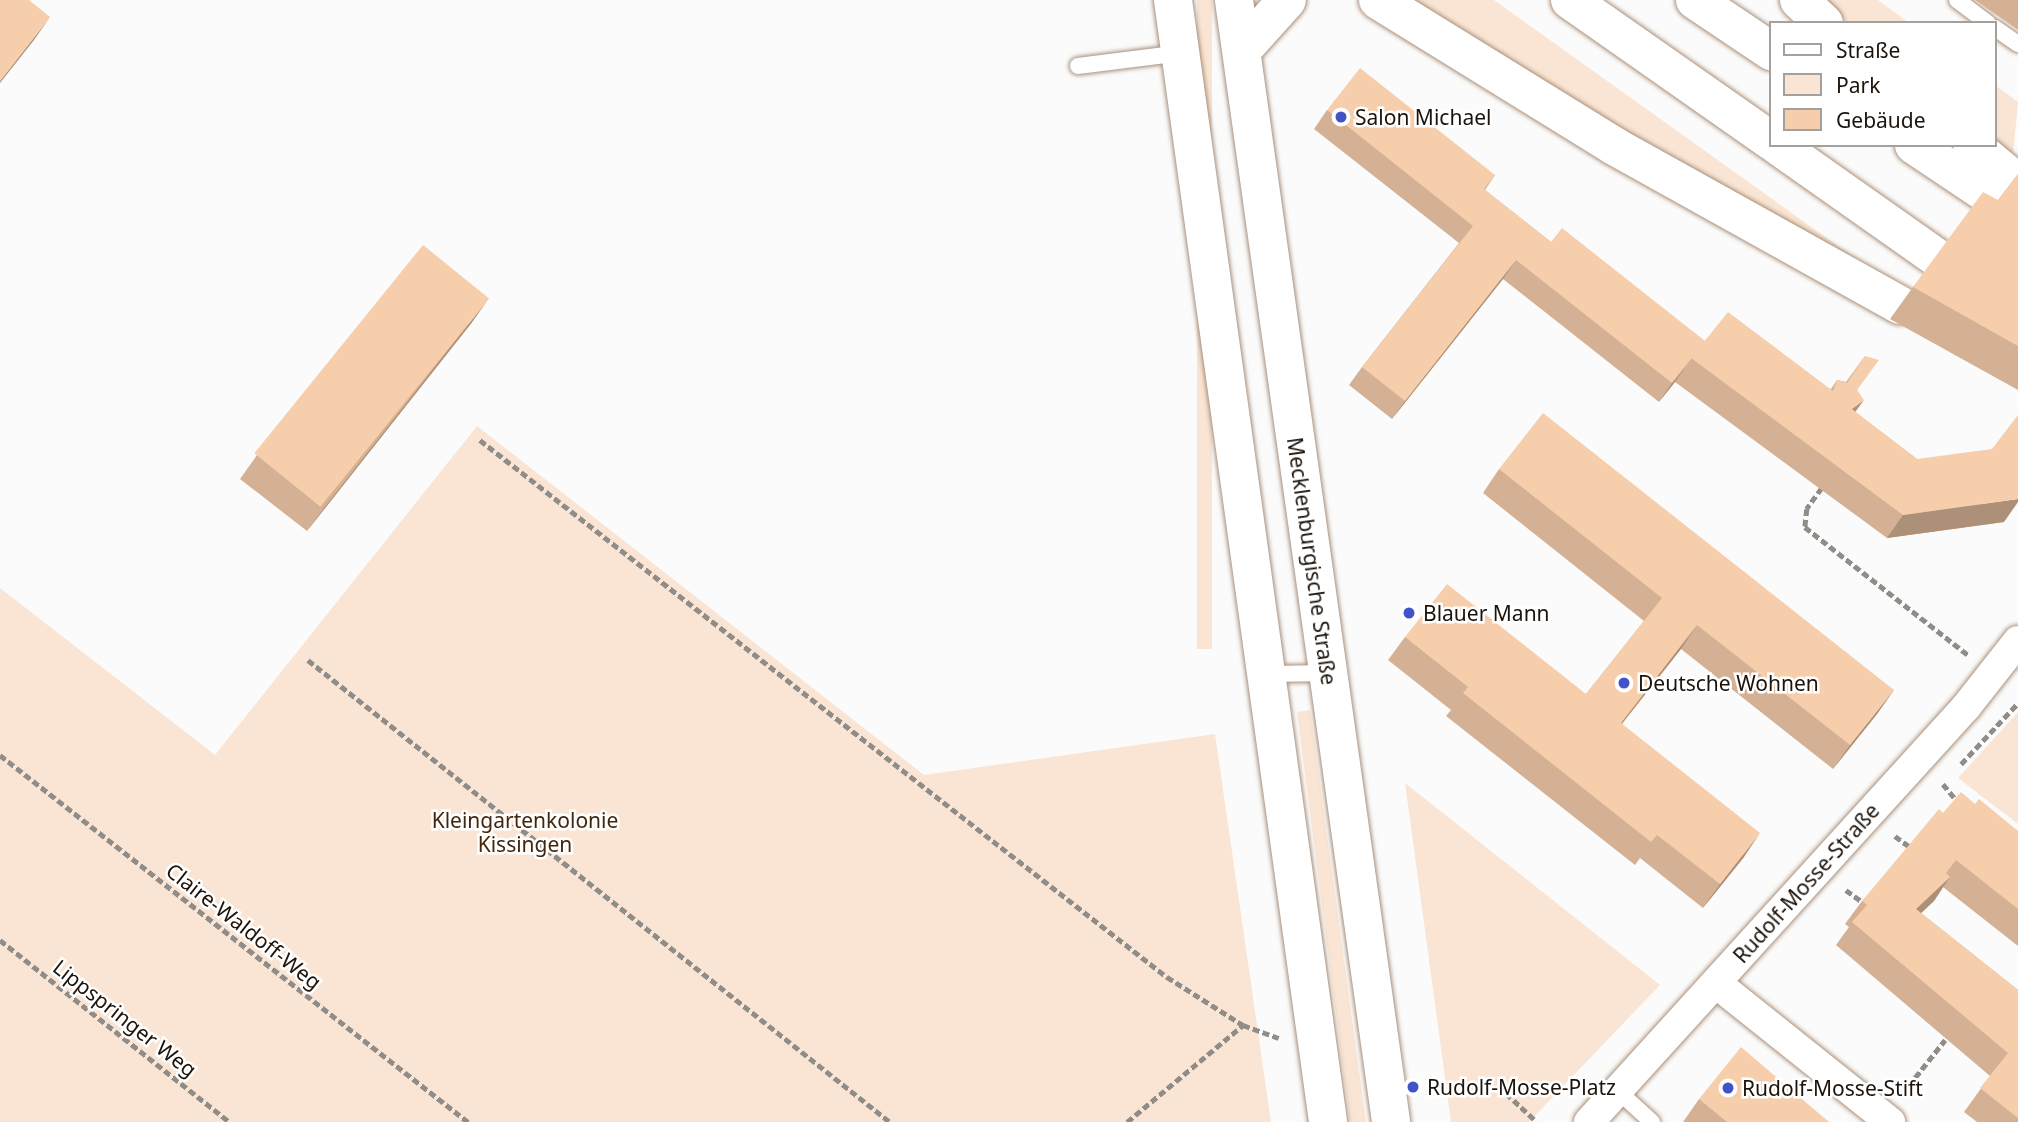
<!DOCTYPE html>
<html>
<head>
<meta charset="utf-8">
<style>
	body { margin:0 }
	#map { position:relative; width:2018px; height:1122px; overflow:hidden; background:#fbfbfb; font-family:"Noto Sans",sans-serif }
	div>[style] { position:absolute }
	.green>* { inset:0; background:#fae5d4; transform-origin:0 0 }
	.path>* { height:4.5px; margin-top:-2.25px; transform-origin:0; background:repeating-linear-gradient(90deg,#908c88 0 7px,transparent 0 10.5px) }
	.roads { filter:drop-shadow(0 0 2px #aa907b) drop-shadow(0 0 2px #aa907b) }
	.service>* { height:16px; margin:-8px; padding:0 8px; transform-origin:8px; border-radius:8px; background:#fff }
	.minor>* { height:30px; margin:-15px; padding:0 15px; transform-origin:15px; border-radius:15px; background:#fff }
	.secondary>* { height:38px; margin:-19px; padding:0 19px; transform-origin:19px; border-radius:19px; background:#fff }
	.motorway>* { height:38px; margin:-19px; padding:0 19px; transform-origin:19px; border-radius:19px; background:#fff }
	.wall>* { inset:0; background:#d4b194 }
	.shaded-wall>* { inset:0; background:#ac9078 }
	.building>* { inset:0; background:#f6ceac; transform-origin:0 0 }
	.dots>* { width:19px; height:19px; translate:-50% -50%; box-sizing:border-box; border:4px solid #fff; border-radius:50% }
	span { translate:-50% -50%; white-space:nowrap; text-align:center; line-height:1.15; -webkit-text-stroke:5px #fff; paint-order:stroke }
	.poi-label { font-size:21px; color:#1c130b }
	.left { translate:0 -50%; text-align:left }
	.street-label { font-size:21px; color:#1c130b }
	.park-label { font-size:21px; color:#42270e }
	.legend { position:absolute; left:1769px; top:21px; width:228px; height:126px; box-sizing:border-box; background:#fff; border:2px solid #a4a19d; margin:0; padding:9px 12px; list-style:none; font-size:21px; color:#1c130b }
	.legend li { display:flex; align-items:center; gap:14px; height:35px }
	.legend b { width:35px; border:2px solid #a4a19d }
</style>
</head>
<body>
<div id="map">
	<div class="green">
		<i style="left:1197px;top:0;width:15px;height:649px"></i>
		<i style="clip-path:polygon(1399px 0,1494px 0,1856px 259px,1758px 211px)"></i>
		<i style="clip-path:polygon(1823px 0,1878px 0,1909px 23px,1848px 23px)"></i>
		<i style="clip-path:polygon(1995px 85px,2018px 102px,2013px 155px,1995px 142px)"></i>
		<i style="clip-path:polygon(477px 426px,924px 775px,1215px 734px,1271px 1122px,0 1122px,0 588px,215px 755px)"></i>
		<i style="clip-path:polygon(1310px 710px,1366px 1122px,1350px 1122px,1297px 712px)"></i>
		<i style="clip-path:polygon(2018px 712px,2018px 824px,1958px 778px)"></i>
		<i style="clip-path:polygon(1405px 783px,1660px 985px,1529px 1122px,1451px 1122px)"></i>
	</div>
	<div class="path">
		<i style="left:480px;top:440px;width:872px;rotate:38.01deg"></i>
		<i style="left:1167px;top:977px;width:90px;rotate:32.3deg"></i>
		<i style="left:1243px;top:1025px;width:38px;rotate:20deg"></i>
		<i style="left:1822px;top:488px;width:26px;rotate:126deg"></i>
		<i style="left:1807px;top:509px;width:18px;rotate:96deg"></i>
		<i style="left:1805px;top:527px;width:207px;rotate:38.1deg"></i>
		<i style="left:308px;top:660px;width:743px;rotate:38.44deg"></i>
		<i style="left:0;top:755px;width:595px;rotate:38.1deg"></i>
		<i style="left:1961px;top:764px;width:83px;rotate:-46.9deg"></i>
		<i style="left:1943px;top:784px;width:25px;rotate:50deg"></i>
		<i style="left:1895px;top:836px;width:19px;rotate:36deg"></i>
		<i style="left:1846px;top:890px;width:22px;rotate:36deg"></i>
		<i style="left:0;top:940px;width:293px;rotate:38.4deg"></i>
		<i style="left:1506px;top:1093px;width:42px;rotate:43.1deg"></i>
		<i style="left:1902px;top:1094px;width:69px;rotate:-51.5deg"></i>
		<i style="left:1127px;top:1122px;width:151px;rotate:-39.9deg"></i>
	</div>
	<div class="roads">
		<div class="service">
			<i style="left:1957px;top:0;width:39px;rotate:37deg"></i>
			<i style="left:1995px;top:28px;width:28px;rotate:35deg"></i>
			<i style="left:1078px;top:66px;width:104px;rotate:-7.2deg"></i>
			<i style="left:1270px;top:674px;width:58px;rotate:-1deg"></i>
			<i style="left:1618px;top:1091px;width:46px;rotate:42.4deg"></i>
		</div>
		<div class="minor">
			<i style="left:1716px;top:983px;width:223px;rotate:38.6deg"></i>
			<i style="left:1589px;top:1122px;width:561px;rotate:-47.75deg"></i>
			<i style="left:1966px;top:707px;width:84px;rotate:-51.8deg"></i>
		</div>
		<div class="secondary">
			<i style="left:1173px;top:0;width:1133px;rotate:82.13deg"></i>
			<i style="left:1234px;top:0;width:1133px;rotate:82.03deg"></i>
		</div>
		<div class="motorway">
			<i style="left:1378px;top:0;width:278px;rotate:31.7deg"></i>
			<i style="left:1614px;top:146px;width:327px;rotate:29.1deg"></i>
			<i style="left:1570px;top:0;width:246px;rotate:35deg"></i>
			<i style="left:1695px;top:0;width:92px;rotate:33.9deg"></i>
			<i style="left:1799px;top:0;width:34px;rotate:43deg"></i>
			<i style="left:1242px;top:50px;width:67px;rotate:-48deg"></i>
			<i style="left:1777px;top:145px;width:194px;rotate:35.2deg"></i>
			<i style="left:1914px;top:145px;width:102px;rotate:33.8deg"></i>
			<i style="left:1972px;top:145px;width:56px;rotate:39.9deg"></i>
		</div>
	</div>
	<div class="wall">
		<i style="clip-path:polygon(1975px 0,2018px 0,2018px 30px)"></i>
		<i style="clip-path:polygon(1327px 110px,1495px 175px,1485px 190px,1551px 242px,1705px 341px,1831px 389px,1837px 380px,1846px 382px,1865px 356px,1857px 391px,1855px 412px,1917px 459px,2004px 522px,1887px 538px,1675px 382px,1659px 402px,1503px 279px,1392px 419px,1349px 385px,1362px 367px,1459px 243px,1314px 129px)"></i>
		<i style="clip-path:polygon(2018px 174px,2018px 390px,1890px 319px,1913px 287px,1998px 200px)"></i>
		<i style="clip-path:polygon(473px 321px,307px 531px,240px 479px,257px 455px)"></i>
		<i style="clip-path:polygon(1499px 469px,1894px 690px,1877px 714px,1833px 769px,1681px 649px,1622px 724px,1744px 857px,1703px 908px,1640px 858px,1635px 865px,1446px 716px,1451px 710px,1388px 660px,1405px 637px,1586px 694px,1644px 621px,1483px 493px)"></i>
		<i style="clip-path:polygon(1975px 804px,2018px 831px,2018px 946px,1943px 887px,1934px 901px,1921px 913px,2018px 990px,2018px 1122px,1977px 1122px,1964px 1112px,1990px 1076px,1836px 945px,1849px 927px,1845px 924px,1862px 901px,1943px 813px)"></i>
		<i style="clip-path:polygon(1699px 1099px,1829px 1122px,1683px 1122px)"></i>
	</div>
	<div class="shaded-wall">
		<i style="clip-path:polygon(50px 17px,34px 40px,0 83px,0 81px)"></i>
		<i style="clip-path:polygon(1516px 260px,1503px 279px,1392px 419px,1405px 401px)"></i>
		<i style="clip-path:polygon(489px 298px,473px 321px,307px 531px,324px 508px)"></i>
		<i style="clip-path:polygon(1686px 366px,1675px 382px,1659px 402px,1672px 383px)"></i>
		<i style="clip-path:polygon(1864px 400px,1847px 423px,1852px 409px)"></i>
		<i style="clip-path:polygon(2018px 499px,2018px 502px,2004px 522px,1887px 538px,1903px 515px)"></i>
		<i style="clip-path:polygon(1697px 625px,1681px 649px,1604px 746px,1621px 723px)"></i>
		<i style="clip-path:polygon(1894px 690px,1877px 714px,1833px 769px,1850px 745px)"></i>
		<i style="clip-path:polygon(1760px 833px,1744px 857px,1703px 908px,1720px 884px)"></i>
		<i style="clip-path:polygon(1950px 877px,1934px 901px,1900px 933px,1916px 909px)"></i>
	</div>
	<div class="building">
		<i style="clip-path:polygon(0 0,29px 0,50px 17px,0 81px)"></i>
		<i style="clip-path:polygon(1360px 68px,1495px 175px,1484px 189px,1551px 242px,1562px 228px,1705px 341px,1672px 383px,1516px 260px,1405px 401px,1362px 367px,1473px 226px,1327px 110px)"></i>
		<i style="clip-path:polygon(2018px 174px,2018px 346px,1913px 287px,1983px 192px,1998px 200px)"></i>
		<i style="left:423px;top:245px;width:85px;height:268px;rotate:39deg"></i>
		<i style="clip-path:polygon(1728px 312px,1833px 391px,1837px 380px,1847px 383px,1865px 356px,1879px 360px,1857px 390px,1864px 400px,1852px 409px,1917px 459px,1992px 449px,2018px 415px,2018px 499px,1903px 515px,1691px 358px)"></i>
		<i style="clip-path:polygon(1543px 413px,1894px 690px,1850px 745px,1697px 625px,1621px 723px,1760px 833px,1720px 884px,1657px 835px,1651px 842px,1463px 693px,1468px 687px,1405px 637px,1447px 584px,1586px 694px,1662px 598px,1499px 469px)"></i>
		<i style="clip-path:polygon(1961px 792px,1975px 804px,1979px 799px,2018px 831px,2018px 909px,1956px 860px,1946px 873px,1950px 877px,1916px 909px,2018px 990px,2018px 1118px,1980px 1088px,2008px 1053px,1852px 922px,1867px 905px,1862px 901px,1939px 809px,1943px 813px)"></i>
		<i style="clip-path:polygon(1741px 1047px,1829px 1122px,1727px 1122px,1699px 1099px)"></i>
	</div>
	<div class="dots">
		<i style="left:1341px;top:117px;background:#4253c7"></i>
		<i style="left:1409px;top:613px;background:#4253c7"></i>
		<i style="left:1624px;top:683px;background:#4253c7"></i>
		<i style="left:1413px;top:1087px;background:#4253c7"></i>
		<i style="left:1728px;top:1088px;background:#4253c7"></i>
	</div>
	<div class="poi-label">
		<span class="left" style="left:1355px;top:117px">Salon Michael</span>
		<span class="left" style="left:1423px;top:613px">Blauer Mann</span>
		<span class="left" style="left:1638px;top:683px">Deutsche Wohnen</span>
		<span class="left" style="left:1427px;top:1087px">Rudolf-Mosse-Platz</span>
		<span class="left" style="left:1742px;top:1088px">Rudolf-Mosse-Stift</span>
	</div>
	<div class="street-label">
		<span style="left:1312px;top:561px;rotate:82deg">Mecklenburgische Straße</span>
		<span style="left:1806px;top:883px;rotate:-48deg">Rudolf-Mosse-Straße</span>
		<span style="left:244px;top:926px;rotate:38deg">Claire-Waldoff-Weg</span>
		<span style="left:125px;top:1018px;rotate:38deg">Lippspringer Weg</span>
	</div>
	<div class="park-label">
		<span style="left:525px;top:832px">Kleingartenkolonie<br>Kissingen</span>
	</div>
	<ul class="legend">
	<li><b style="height:9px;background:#fff"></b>Straße</li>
	<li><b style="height:19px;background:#fae5d4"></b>Park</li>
	<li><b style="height:19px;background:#f6ceac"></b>Gebäude</li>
	</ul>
</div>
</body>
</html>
